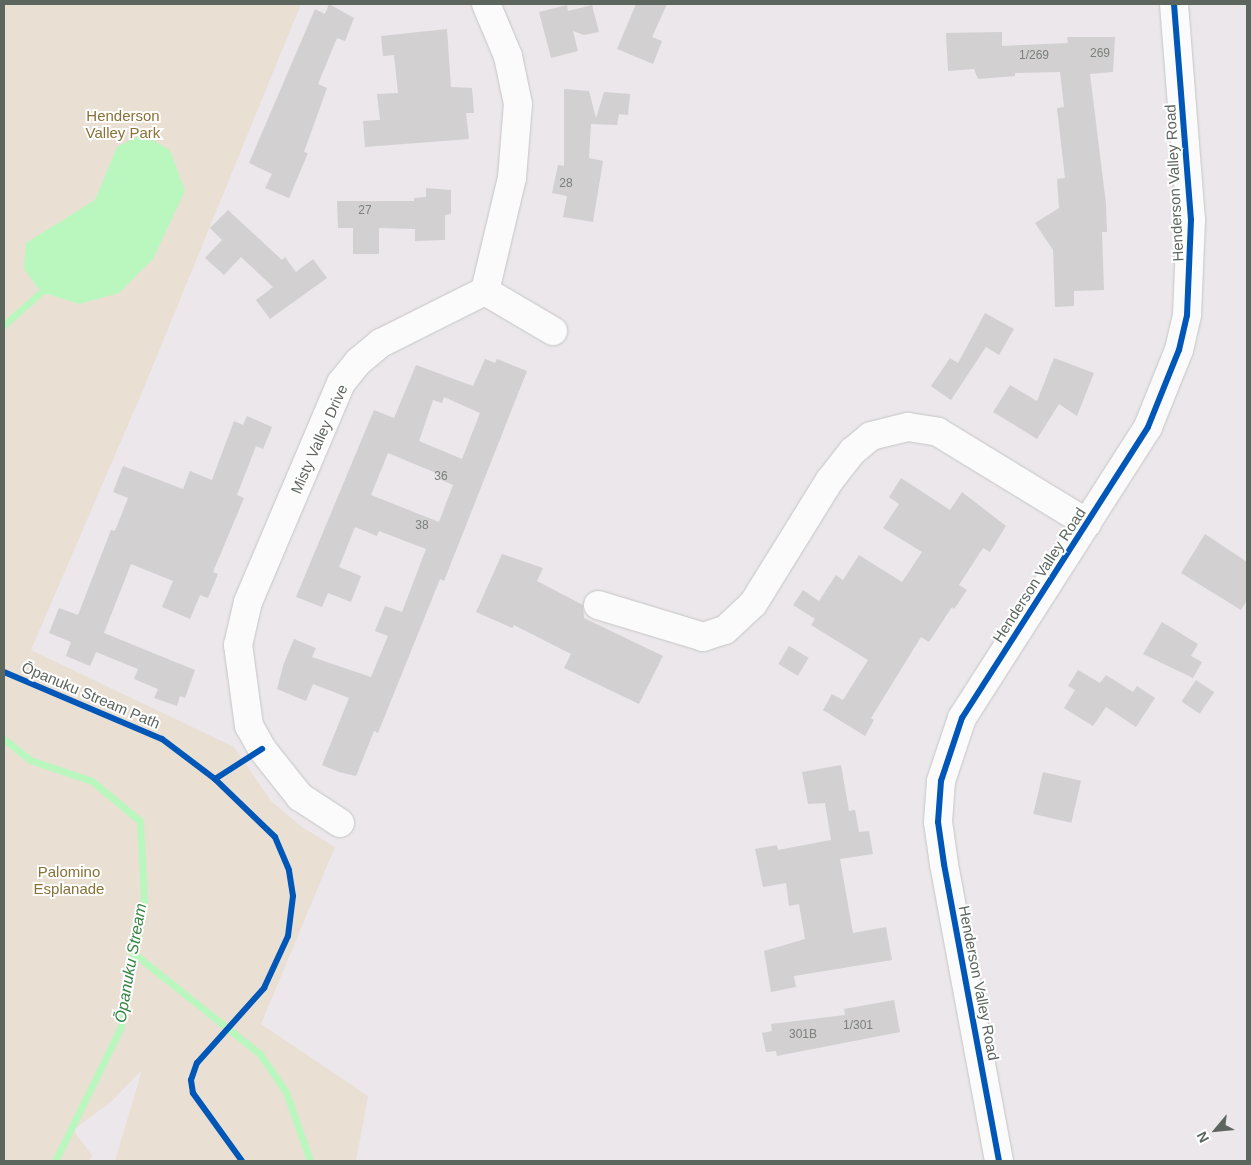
<!DOCTYPE html>
<html>
<head>
<meta charset="utf-8">
<style>
	body { margin:0 }
	#map { position:relative; width:1251px; height:1165px; overflow:hidden; background:#ece7ea; font-family:Helvetica,sans-serif }
	div>[style] { position:absolute }
	.green>* { inset:0; background:#e9dfd3 }
	.water>* { inset:0; background:#baf7bf }
	.stream>* { height:7px; margin:-3.5px; padding:0 3.5px; transform-origin:3.5px; border-radius:3.5px; background:#baf7bf }
	.building>* { inset:0; background:#d2d0d1; transform-origin:0 0 }
	.roads { filter:drop-shadow(0 0 1px #c5c6c5) drop-shadow(0 0 1px #c5c6c5) }
	.minor>* { height:28px; margin:-14px; padding:0 14px; transform-origin:14px; border-radius:14px; background:#fcfbfc }
	.cycleway>* { height:6px; margin:-3px; padding:0 3px; transform-origin:3px; border-radius:3px; background:#0057b8 }
	span { translate:-50% -50%; white-space:nowrap; text-align:center; line-height:1.15; -webkit-text-stroke:4px #fff; paint-order:stroke }
	.number-label { font-size:12px; color:#7b817c }
	.number-label span { -webkit-text-stroke-width:0 }
	.park-label { font-size:15px; color:#897137 }
	.street-label { font-size:15px; color:#5c655e }
	.water-label { font-size:16px; color:#348442; font-style:italic }
	.frame { position:absolute; inset:0; border:5px solid #5c655e; pointer-events:none }
	.north { position:absolute; left:1191px; top:1105px; width:50px; height:50px; -webkit-text-stroke:4px #fff; paint-order:stroke; rotate:242deg; font-size:14px; font-weight:700; line-height:20px; text-align:center; color:#5c655e }
	.north::after { content:''; display:block; margin:auto; width:18px; height:22px; background:#5c655e; clip-path:polygon(50% 0,100% 100%,50% 72%,0 100%) }
</style>
</head>
<body>
<div id="map">
	<div class="green">
		<i style="clip-path:polygon(4px 4px,301px 4px,143px 390px,31px 650px,234px 747px,271px 801px,302px 827px,335px 847px,261px 1024px,368px 1096px,356px 1161px,115px 1161px,142px 1070px,112px 1101px,73px 1130px,92px 1155px,89px 1161px,4px 1161px)"></i>
	</div>
	<div class="water">
		<i style="clip-path:polygon(142px 134px,170px 150px,185px 191px,153px 259px,119px 293px,79px 304px,41px 292px,24px 269px,26px 243px,95px 200px,117px 147px)"></i>
	</div>
	<div class="stream">
		<i style="left:4px;top:325px;width:50px;rotate:-41.7deg"></i>
		<i style="left:4px;top:739px;width:33px;rotate:39deg"></i>
		<i style="left:30px;top:760px;width:65px;rotate:18.7deg"></i>
		<i style="left:92px;top:781px;width:62px;rotate:39.8deg"></i>
		<i style="left:140px;top:821px;width:79px;rotate:87.1deg"></i>
		<i style="left:144px;top:900px;width:131px;rotate:100.5deg"></i>
		<i style="left:120px;top:1029px;width:147px;rotate:116.2deg"></i>
		<i style="left:132px;top:952px;width:164px;rotate:38.6deg"></i>
		<i style="left:260px;top:1054px;width:46px;rotate:55.6deg"></i>
		<i style="left:286px;top:1092px;width:73px;rotate:70.8deg"></i>
	</div>
	<div class="building">
		<i style="clip-path:polygon(329px 4px,354px 18px,345px 41px,337px 38px,318px 84px,327px 88px,304px 152px,308px 153px,289px 198px,265px 188px,272px 174px,249px 163px,315px 9px,325px 14px)"></i>
		<i style="clip-path:polygon(636px 4px,667px 4px,652px 37px,662px 41px,653px 64px,617px 49px)"></i>
		<i style="clip-path:polygon(567px 5px,568px 11px,592px 5px,599px 32px,584px 35px,573px 31px,578px 51px,551px 58px,539px 12px)"></i>
		<i style="clip-path:polygon(447px 29px,451px 87px,472px 88px,474px 113px,466px 113px,469px 139px,365px 147px,363px 121px,380px 120px,377px 94px,398px 93px,394px 55px,383px 56px,381px 36px)"></i>
		<i style="clip-path:polygon(1002px 32px,1002px 46px,1068px 43px,1067px 37px,1115px 37px,1113px 72px,1090px 74px,1106px 204px,1107px 232px,1102px 232px,1104px 290px,1074px 291px,1074px 306px,1055px 307px,1053px 250px,1035px 223px,1059px 208px,1057px 179px,1065px 178px,1057px 108px,1064px 107px,1060px 72px,1015px 73px,1015px 76px,978px 79px,974px 69px,948px 71px,946px 33px)"></i>
		<i style="clip-path:polygon(564px 89px,589px 91px,596px 118px,604px 92px,630px 94px,628px 115px,619px 114px,617px 125px,591px 124px,589px 158px,603px 161px,593px 222px,563px 217px,567px 196px,552px 193px,558px 165px,564px 166px)"></i>
		<i style="clip-path:polygon(426px 188px,451px 190px,451px 214px,445px 215px,445px 240px,415px 241px,415px 229px,379px 228px,379px 254px,353px 254px,353px 228px,338px 228px,337px 201px,414px 201px,414px 198px,426px 197px)"></i>
		<i style="clip-path:polygon(228px 210px,282px 260px,285px 257px,296px 272px,313px 259px,327px 278px,270px 319px,256px 300px,273px 287px,241px 257px,224px 275px,205px 258px,222px 240px,210px 228px)"></i>
		<i style="clip-path:polygon(985px 313px,1014px 329px,999px 355px,986px 347px,951px 400px,931px 386px,950px 358px,958px 363px)"></i>
		<i style="clip-path:polygon(1054px 358px,1094px 373px,1077px 416px,1059px 404px,1037px 439px,993px 412px,1010px 385px,1037px 401px)"></i>
		<i style="clip-path:polygon(evenodd,485px 359px,495px 363px,497px 359px,527px 371px,444px 581px,440px 579px,378px 733px,374px 731px,356px 776px,339px 772px,322px 765px,349px 698px,313px 684px,306px 701px,277px 689px,284px 663px,294px 639px,316px 648px,312px 657px,371px 677px,388px 636px,375px 631px,385px 606px,402px 612px,426px 549px,379px 531px,377px 536px,355px 527px,339px 567px,361px 576px,351px 602px,328px 593px,322px 607px,296px 597px,374px 410px,394px 418px,416px 365px,473px 386px,485px 359px,444px 397px,480px 413px,462px 459px,419px 441px,433px 400px,442px 403px,444px 397px,485px 359px,388px 453px,441px 475px,439px 479px,453px 485px,439px 522px,371px 495px,388px 453px)"></i>
		<i style="clip-path:polygon(247px 416px,272px 427px,263px 449px,256px 446px,237px 495px,244px 498px,213px 572px,218px 574px,208px 598px,200px 595px,190px 619px,162px 607px,173px 581px,131px 564px,104px 633px,195px 670px,185px 698px,180px 696px,177px 706px,154px 698px,158px 689px,134px 679px,138px 669px,96px 652px,90px 666px,66px 656px,71px 642px,49px 633px,59px 608px,78px 615px,111px 530px,115px 531px,128px 498px,113px 492px,123px 466px,183px 489px,190px 471px,212px 480px,234px 421px,243px 425px)"></i>
		<i style="clip-path:polygon(901px 478px,950px 510px,962px 492px,1006px 526px,990px 552px,983px 548px,959px 585px,967px 590px,954px 609px,952px 607px,929px 642px,921px 637px,871px 718px,874px 720px,865px 736px,823px 710px,832px 694px,843px 700px,868px 660px,811px 625px,815px 619px,793px 605px,803px 590px,819px 601px,836px 575px,843px 580px,859px 555px,902px 582px,922px 552px,883px 528px,899px 504px,889px 497px)"></i>
		<i style="clip-path:polygon(1205px 534px,1247px 562px,1247px 600px,1241px 610px,1181px 573px)"></i>
		<i style="clip-path:polygon(502px 554px,543px 568px,537px 581px,583px 605px,584px 618px,663px 656px,639px 704px,564px 668px,571px 654px,514px 625px,512px 628px,476px 612px)"></i>
		<i style="clip-path:polygon(1162px 622px,1198px 644px,1191px 656px,1202px 662px,1193px 678px,1143px 654px)"></i>
		<i style="left:789px;top:646px;width:23px;height:21px;rotate:31deg"></i>
		<i style="clip-path:polygon(1078px 670px,1100px 683px,1106px 675px,1133px 692px,1137px 686px,1155px 698px,1136px 727px,1106px 707px,1093px 726px,1064px 708px,1075px 690px,1068px 686px)"></i>
		<i style="left:1196px;top:680px;width:22px;height:26px;rotate:34deg"></i>
		<i style="clip-path:polygon(841px 765px,849px 811px,855px 810px,859px 832px,869px 831px,873px 854px,840px 859px,853px 933px,886px 927px,892px 960px,794px 976px,796px 987px,771px 992px,764px 951px,805px 939px,799px 904px,789px 906px,786px 883px,763px 887px,755px 849px,777px 845px,778px 850px,831px 840px,825px 803px,808px 804px,802px 772px)"></i>
		<i style="left:1043px;top:772px;width:39px;height:43px;rotate:13deg"></i>
		<i style="clip-path:polygon(894px 1000px,900px 1032px,777px 1056px,776px 1051px,766px 1052px,762px 1033px,772px 1031px,771px 1024px,845px 1015px,844px 1009px)"></i>
	</div>
	<div class="roads">
		<div class="minor">
			<i style="left:485px;top:291px;width:79px;rotate:30.5deg"></i>
			<i style="left:598px;top:605px;width:110px;rotate:16.9deg"></i>
			<i style="left:703px;top:637px;width:23px;rotate:-18deg"></i>
			<i style="left:725px;top:630px;width:38px;rotate:-43deg"></i>
			<i style="left:753px;top:604px;width:146px;rotate:-58.2deg"></i>
			<i style="left:830px;top:480px;width:37px;rotate:-52deg"></i>
			<i style="left:853px;top:451px;width:23px;rotate:-40deg"></i>
			<i style="left:871px;top:436px;width:38px;rotate:-14deg"></i>
			<i style="left:908px;top:427px;width:30px;rotate:9deg"></i>
			<i style="left:938px;top:432px;width:175px;rotate:31.4deg"></i>
			<i style="left:340px;top:823px;width:48px;rotate:-147deg"></i>
			<i style="left:300px;top:797px;width:61px;rotate:-128.4deg"></i>
			<i style="left:262px;top:749px;width:26px;rotate:-119deg"></i>
			<i style="left:249px;top:726px;width:82px;rotate:-97.7deg"></i>
			<i style="left:238px;top:645px;width:44px;rotate:-76.9deg"></i>
			<i style="left:248px;top:602px;width:238px;rotate:-67deg"></i>
			<i style="left:341px;top:383px;width:27px;rotate:-51deg"></i>
			<i style="left:358px;top:362px;width:30px;rotate:-40deg"></i>
			<i style="left:381px;top:343px;width:116px;rotate:-26.6deg"></i>
			<i style="left:485px;top:291px;width:116px;rotate:-76.6deg"></i>
			<i style="left:512px;top:178px;width:74px;rotate:-85.4deg"></i>
			<i style="left:518px;top:104px;width:49px;rotate:-101.8deg"></i>
			<i style="left:508px;top:56px;width:56px;rotate:-112.9deg"></i>
			<i style="left:999px;top:1161px;width:302px;rotate:-100.5deg"></i>
			<i style="left:944px;top:864px;width:42px;rotate:-98.1deg"></i>
			<i style="left:938px;top:822px;width:41px;rotate:-85.8deg"></i>
			<i style="left:941px;top:781px;width:66px;rotate:-71.6deg"></i>
			<i style="left:962px;top:718px;width:345px;rotate:-57.4deg"></i>
			<i style="left:1148px;top:427px;width:83px;rotate:-68.1deg"></i>
			<i style="left:1179px;top:350px;width:36px;rotate:-77deg"></i>
			<i style="left:1187px;top:315px;width:95px;rotate:-87.6deg"></i>
			<i style="left:1191px;top:220px;width:217px;rotate:-94.5deg"></i>
		</div>
	</div>
	<div class="cycleway">
		<i style="left:4px;top:672px;width:172px;rotate:23deg"></i>
		<i style="left:162px;top:739px;width:66px;rotate:37deg"></i>
		<i style="left:242px;top:1161px;width:84px;rotate:-125.8deg"></i>
		<i style="left:193px;top:1093px;width:13px;rotate:-99deg"></i>
		<i style="left:191px;top:1080px;width:18px;rotate:-71deg"></i>
		<i style="left:197px;top:1063px;width:101px;rotate:-48.2deg"></i>
		<i style="left:264px;top:988px;width:57px;rotate:-65.2deg"></i>
		<i style="left:288px;top:936px;width:40px;rotate:-82.9deg"></i>
		<i style="left:293px;top:896px;width:26px;rotate:-99deg"></i>
		<i style="left:289px;top:870px;width:36px;rotate:-113deg"></i>
		<i style="left:275px;top:837px;width:83px;rotate:-136deg"></i>
		<i style="left:215px;top:779px;width:56px;rotate:-32.6deg"></i>
		<i style="left:999px;top:1161px;width:302px;rotate:-100.5deg"></i>
		<i style="left:944px;top:864px;width:42px;rotate:-98.1deg"></i>
		<i style="left:938px;top:822px;width:41px;rotate:-85.8deg"></i>
		<i style="left:941px;top:781px;width:66px;rotate:-71.6deg"></i>
		<i style="left:962px;top:718px;width:345px;rotate:-57.4deg"></i>
		<i style="left:1148px;top:427px;width:83px;rotate:-68.1deg"></i>
		<i style="left:1179px;top:350px;width:36px;rotate:-77deg"></i>
		<i style="left:1187px;top:315px;width:95px;rotate:-87.6deg"></i>
		<i style="left:1191px;top:220px;width:217px;rotate:-94.5deg"></i>
	</div>
	<div class="number-label">
		<span style="left:1100px;top:54px">269</span>
		<span style="left:1034px;top:56px">1/269</span>
		<span style="left:566px;top:184px">28</span>
		<span style="left:365px;top:211px">27</span>
		<span style="left:441px;top:477px">36</span>
		<span style="left:422px;top:526px">38</span>
		<span style="left:858px;top:1026px">1/301</span>
		<span style="left:803px;top:1035px">301B</span>
	</div>
	<div class="park-label">
		<span style="left:123px;top:124px">Henderson<br>Valley Park</span>
		<span style="left:69px;top:880px">Palomino<br>Esplanade</span>
	</div>
	<div class="street-label">
		<span style="left:1174px;top:183px;rotate:-93deg">Henderson Valley Road</span>
		<span style="left:319px;top:439px;rotate:-66deg">Misty Valley Drive</span>
		<span style="left:1039px;top:575px;rotate:-57deg">Henderson Valley Road</span>
		<span style="left:91px;top:695px;rotate:23deg">Ōpanuku Stream Path</span>
		<span style="left:979px;top:983px;rotate:79deg">Henderson Valley Road</span>
	</div>
	<div class="water-label">
		<span style="left:131px;top:963px;rotate:-80deg">Ōpanuku Stream</span>
	</div>
	<div class="frame"></div>
	<div class="north">N</div>
</div>
</body>
</html>
